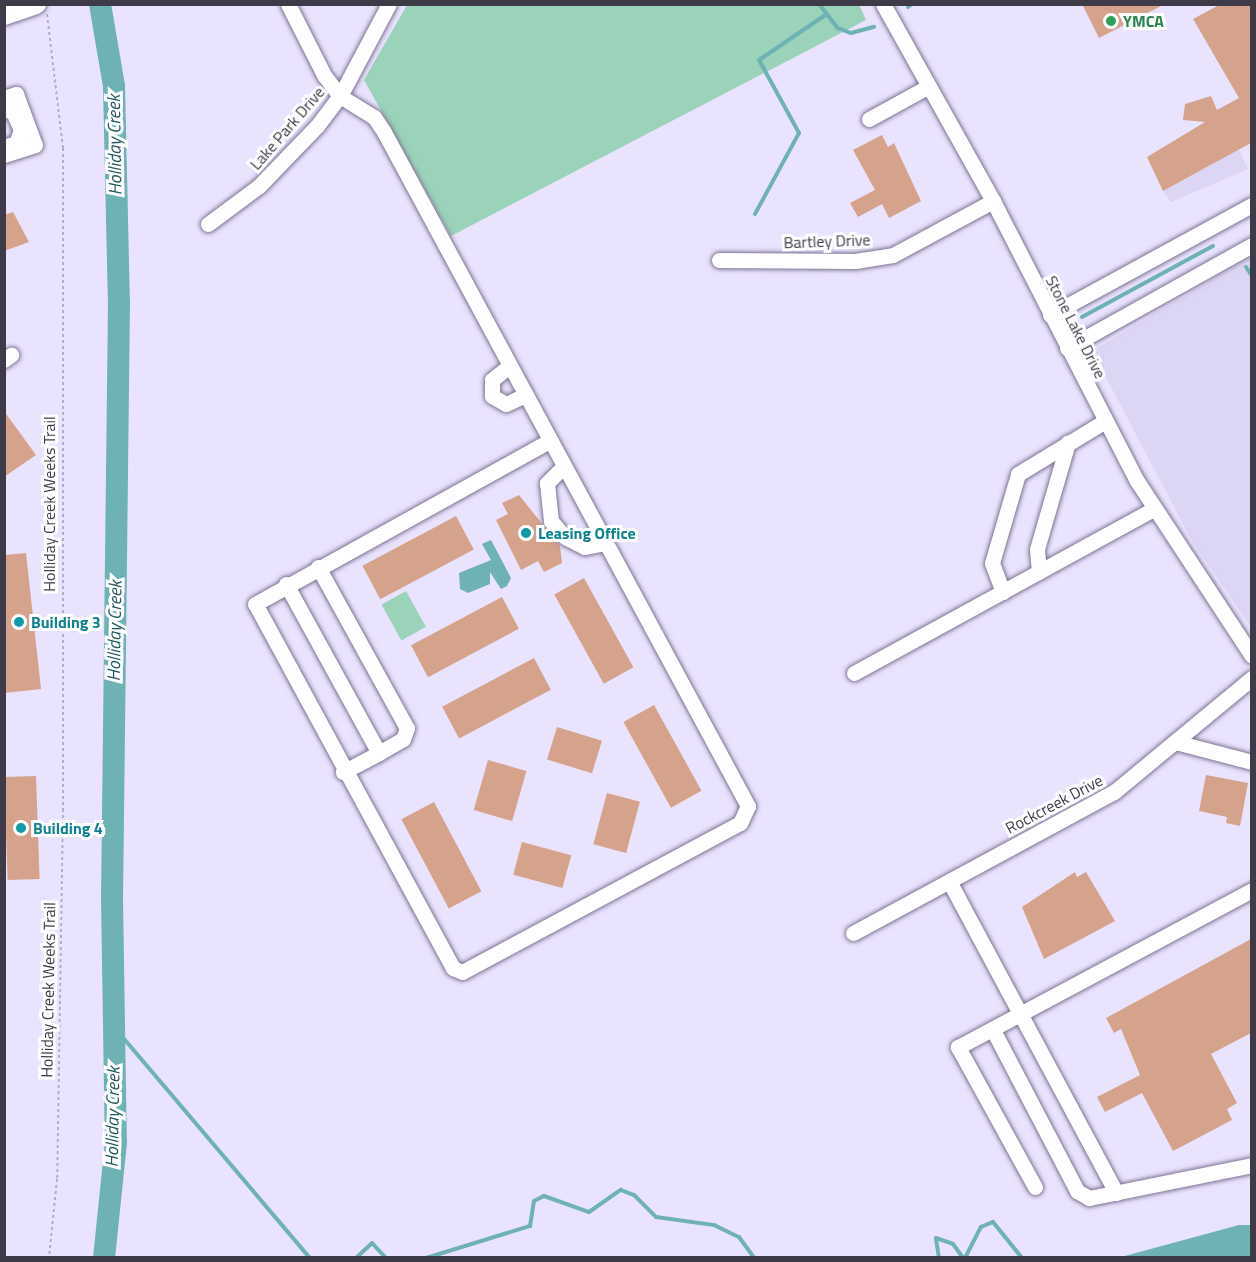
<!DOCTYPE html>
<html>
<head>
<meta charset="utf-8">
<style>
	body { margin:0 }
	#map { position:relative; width:1256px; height:1262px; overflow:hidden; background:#eae3fe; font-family:"Titillium Web",sans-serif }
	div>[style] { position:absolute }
	.built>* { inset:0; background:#ddd5f4 }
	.green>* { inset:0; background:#9ad3b9; transform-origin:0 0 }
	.water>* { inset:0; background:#6eb2b4 }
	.stream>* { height:4px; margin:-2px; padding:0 2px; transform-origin:2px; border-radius:2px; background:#6eb2b4 }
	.river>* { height:22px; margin:-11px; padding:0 11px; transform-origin:11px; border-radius:11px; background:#6eb2b4 }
	.building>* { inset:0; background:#d5a38b; transform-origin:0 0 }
	.path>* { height:2px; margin-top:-1px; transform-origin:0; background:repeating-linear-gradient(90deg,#b3adc4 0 3px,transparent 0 6px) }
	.roads { filter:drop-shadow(0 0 2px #7d7492) drop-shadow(0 0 2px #7d7492) }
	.minor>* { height:15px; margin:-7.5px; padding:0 7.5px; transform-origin:7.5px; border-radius:7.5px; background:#fff }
	.major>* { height:20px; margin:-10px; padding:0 10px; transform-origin:10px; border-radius:10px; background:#fff }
	.dots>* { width:16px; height:16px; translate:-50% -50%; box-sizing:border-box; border:3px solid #fff; border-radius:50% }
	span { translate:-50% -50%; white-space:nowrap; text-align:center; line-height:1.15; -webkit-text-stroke:6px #fff; paint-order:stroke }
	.leisure-label { font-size:16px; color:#27864d; font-weight:700 }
	.left { translate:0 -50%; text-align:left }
	.street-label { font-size:16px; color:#3e3a47 }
	.culture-label { font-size:16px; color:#0d838f; font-weight:700 }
	.water-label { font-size:18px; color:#1e585a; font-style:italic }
	.frame { position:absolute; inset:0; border:6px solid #3e3a47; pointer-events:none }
</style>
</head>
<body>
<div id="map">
	<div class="built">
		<i style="clip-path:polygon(1239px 150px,1248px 169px,1171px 202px,1163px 191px)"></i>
		<i style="clip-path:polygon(1251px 257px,1251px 627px,1192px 541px,1092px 351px)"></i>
	</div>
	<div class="green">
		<i style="clip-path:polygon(859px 4px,866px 20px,451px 236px,364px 80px,407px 5px)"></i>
		<i style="left:406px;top:591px;width:41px;height:28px;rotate:61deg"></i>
	</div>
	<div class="water">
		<i style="clip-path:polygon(491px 540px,511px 578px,507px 586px,501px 589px,490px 572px,490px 584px,468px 593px,460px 589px,459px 573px,491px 560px,482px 544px)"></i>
		<i style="clip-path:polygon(1239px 1225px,1251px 1225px,1251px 1257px,1121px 1257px)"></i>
	</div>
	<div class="stream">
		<i style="left:819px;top:4px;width:31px;rotate:52deg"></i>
		<i style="left:838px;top:28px;width:14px;rotate:21deg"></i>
		<i style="left:851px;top:33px;width:24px;rotate:-15deg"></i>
		<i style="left:908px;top:7px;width:5px;rotate:-37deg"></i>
		<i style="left:755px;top:214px;width:92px;rotate:-61.5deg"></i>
		<i style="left:799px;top:133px;width:83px;rotate:-118.7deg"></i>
		<i style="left:759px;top:60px;width:82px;rotate:-34.1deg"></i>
		<i style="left:1246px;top:267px;width:11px;rotate:56deg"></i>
		<i style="left:1082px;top:317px;width:149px;rotate:-28.5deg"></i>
		<i style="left:114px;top:1027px;width:303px;rotate:49.7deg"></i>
		<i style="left:356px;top:1258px;width:22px;rotate:-43deg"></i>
		<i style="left:372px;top:1243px;width:21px;rotate:47deg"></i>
		<i style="left:426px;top:1258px;width:109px;rotate:-17.1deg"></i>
		<i style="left:530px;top:1226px;width:25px;rotate:-81deg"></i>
		<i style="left:534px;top:1201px;width:11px;rotate:-27deg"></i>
		<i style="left:544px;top:1196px;width:48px;rotate:19.6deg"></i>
		<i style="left:589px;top:1212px;width:39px;rotate:-35deg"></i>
		<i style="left:621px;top:1190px;width:14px;rotate:21deg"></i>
		<i style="left:634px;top:1195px;width:31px;rotate:45deg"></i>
		<i style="left:656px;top:1217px;width:59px;rotate:7.9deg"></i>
		<i style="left:714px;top:1225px;width:28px;rotate:26deg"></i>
		<i style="left:739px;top:1237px;width:26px;rotate:54deg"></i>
		<i style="left:939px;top:1258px;width:20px;rotate:-99deg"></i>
		<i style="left:936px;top:1238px;width:18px;rotate:19deg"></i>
		<i style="left:953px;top:1244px;width:17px;rotate:54deg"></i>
		<i style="left:965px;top:1258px;width:35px;rotate:-63deg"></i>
		<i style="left:981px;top:1227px;width:13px;rotate:-23deg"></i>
		<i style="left:993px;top:1222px;width:46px;rotate:51.1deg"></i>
	</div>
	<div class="river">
		<i style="left:100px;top:4px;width:83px;rotate:80.3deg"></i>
		<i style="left:114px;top:86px;width:216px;rotate:88.7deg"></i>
		<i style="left:119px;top:302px;width:596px;rotate:90.67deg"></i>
		<i style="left:112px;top:898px;width:244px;rotate:89.1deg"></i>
		<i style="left:116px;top:1142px;width:117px;rotate:95.9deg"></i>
	</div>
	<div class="building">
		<i style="clip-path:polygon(1082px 4px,1165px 4px,1099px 38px)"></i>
		<i style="clip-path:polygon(1221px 4px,1251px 4px,1251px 143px,1163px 191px,1147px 157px,1205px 122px,1183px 120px,1185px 104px,1211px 96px,1217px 110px,1239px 98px,1193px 19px)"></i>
		<i style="clip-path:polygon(882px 135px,888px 147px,894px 143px,921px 201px,889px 218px,882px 204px,858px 217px,850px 203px,875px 190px,853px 150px)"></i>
		<i style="clip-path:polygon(13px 212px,29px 242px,4px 251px,4px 215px)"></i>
		<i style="clip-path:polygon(4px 411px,36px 455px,4px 477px)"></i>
		<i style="clip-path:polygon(519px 495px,560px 546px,562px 563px,544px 572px,538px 561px,521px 570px,496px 520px,508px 514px,502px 503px)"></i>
		<i style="left:456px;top:516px;width:38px;height:106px;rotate:62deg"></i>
		<i style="clip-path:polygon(26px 553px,41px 689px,4px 693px,4px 555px)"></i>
		<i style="left:584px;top:578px;width:102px;height:34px;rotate:61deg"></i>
		<i style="left:502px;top:597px;width:36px;height:103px;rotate:62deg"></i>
		<i style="left:534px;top:658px;width:36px;height:104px;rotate:62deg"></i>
		<i style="left:654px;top:705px;width:98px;height:35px;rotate:61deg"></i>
		<i style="left:557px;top:727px;width:47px;height:34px;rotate:17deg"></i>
		<i style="left:488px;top:760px;width:40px;height:52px;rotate:16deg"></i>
		<i style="clip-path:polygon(1206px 775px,1248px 783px,1240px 826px,1226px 823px,1227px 817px,1199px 811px)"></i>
		<i style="left:36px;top:776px;width:103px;height:32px;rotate:88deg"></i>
		<i style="left:607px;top:793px;width:34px;height:53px;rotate:15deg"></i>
		<i style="left:434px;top:802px;width:101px;height:37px;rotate:62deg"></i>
		<i style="left:522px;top:842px;width:51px;height:34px;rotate:15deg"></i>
		<i style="clip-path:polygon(1075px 872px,1077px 877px,1086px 872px,1115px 921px,1044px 959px,1022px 907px)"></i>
		<i style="clip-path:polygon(1251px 939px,1251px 1033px,1211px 1054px,1237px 1103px,1227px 1109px,1232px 1120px,1173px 1151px,1142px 1093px,1105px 1112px,1097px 1097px,1140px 1075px,1121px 1029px,1114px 1033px,1106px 1018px)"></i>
	</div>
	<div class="path">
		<i style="left:47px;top:14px;width:135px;rotate:83.2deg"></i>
		<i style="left:63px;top:148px;width:661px;rotate:90deg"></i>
		<i style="left:63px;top:809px;width:370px;rotate:90.9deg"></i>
		<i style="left:57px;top:1179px;width:79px;rotate:95.8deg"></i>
	</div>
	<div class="roads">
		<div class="minor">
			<i style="left:288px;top:4px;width:80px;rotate:63.1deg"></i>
			<i style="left:324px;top:75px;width:26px;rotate:53deg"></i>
			<i style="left:340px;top:96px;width:40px;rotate:32deg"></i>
			<i style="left:374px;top:117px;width:18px;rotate:56deg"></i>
			<i style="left:384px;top:132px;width:766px;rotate:61.63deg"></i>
			<i style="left:748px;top:806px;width:19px;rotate:115deg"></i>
			<i style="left:740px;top:823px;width:315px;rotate:151.8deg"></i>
			<i style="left:462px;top:972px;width:10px;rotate:-156deg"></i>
			<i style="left:453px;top:968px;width:414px;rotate:-118.5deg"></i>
			<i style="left:255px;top:604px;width:336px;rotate:-29deg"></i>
			<i style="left:883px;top:4px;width:226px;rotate:60.8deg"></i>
			<i style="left:993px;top:201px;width:315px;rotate:62.8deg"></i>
			<i style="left:1137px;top:481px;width:209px;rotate:56.7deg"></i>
			<i style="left:4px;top:98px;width:13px;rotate:-18deg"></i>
			<i style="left:16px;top:94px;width:54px;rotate:69.6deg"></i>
			<i style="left:35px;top:145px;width:33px;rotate:162deg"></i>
			<i style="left:4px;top:109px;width:9px;rotate:18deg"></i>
			<i style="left:13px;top:112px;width:20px;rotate:66deg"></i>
			<i style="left:21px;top:130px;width:14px;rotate:111deg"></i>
			<i style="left:16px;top:143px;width:13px;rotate:162deg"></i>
			<i style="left:869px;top:119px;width:68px;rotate:-28.8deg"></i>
			<i style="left:208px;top:224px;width:64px;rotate:-36.7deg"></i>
			<i style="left:259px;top:186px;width:83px;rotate:-46deg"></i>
			<i style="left:317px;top:126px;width:38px;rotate:-53deg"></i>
			<i style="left:340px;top:96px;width:104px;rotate:-62deg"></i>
			<i style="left:719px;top:260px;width:136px;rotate:0.4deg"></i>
			<i style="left:855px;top:261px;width:38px;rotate:-9deg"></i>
			<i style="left:893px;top:255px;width:114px;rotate:-28.4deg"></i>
			<i style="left:1050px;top:315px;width:230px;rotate:-28.6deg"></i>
			<i style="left:1067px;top:348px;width:212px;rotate:-29.1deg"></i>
			<i style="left:4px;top:360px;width:9px;rotate:-36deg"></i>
			<i style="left:509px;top:366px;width:22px;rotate:141deg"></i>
			<i style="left:492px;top:380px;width:16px;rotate:90deg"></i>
			<i style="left:492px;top:396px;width:16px;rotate:30deg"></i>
			<i style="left:506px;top:404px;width:21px;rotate:-25deg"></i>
			<i style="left:563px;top:467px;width:23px;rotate:135deg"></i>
			<i style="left:547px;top:483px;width:38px;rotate:84deg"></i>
			<i style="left:551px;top:521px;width:21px;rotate:49deg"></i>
			<i style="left:565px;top:537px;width:22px;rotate:27deg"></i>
			<i style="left:585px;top:547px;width:20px;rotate:-11deg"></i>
			<i style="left:318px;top:567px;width:184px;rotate:61.1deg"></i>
			<i style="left:407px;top:728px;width:12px;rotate:110deg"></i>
			<i style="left:403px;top:739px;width:28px;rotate:150deg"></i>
			<i style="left:1039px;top:572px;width:23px;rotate:-95deg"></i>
			<i style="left:1037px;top:549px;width:111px;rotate:-73.8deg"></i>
			<i style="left:286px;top:584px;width:193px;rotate:61.2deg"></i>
			<i style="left:379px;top:753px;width:41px;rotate:152.2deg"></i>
			<i style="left:1003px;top:592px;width:31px;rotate:-111deg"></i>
			<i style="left:992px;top:563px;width:93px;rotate:-73.7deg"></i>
			<i style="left:1018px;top:474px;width:102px;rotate:-31.3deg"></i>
			<i style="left:854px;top:673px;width:342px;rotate:-28.7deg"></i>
			<i style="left:1175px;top:742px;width:80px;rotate:14.6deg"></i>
			<i style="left:949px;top:881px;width:354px;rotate:61.8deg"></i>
			<i style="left:853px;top:933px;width:297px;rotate:-28.4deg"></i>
			<i style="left:1114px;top:792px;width:179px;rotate:-39.6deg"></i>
			<i style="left:993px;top:1030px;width:182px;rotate:62.4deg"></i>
			<i style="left:1077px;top:1191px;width:14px;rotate:30deg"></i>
			<i style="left:1089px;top:1198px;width:166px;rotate:-11.4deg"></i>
			<i style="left:1035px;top:1187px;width:160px;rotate:-118.8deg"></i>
			<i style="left:958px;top:1047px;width:333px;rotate:-28.1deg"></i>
		</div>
		<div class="major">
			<i style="left:4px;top:15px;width:34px;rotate:-19deg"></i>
		</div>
	</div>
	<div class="dots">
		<i style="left:1111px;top:21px;background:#2e9e5b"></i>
		<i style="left:526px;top:533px;background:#0f9aa8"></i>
		<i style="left:19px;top:622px;background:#0f9aa8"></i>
		<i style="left:21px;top:828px;background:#0f9aa8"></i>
	</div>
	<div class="leisure-label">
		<span class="left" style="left:1123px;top:21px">YMCA</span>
	</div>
	<div class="street-label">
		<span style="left:287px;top:128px;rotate:-49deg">Lake Park Drive</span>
		<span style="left:827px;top:241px;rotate:-2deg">Bartley Drive</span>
		<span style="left:1076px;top:327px;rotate:63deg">Stone Lake Drive</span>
		<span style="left:49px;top:504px;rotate:-90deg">Holliday Creek Weeks Trail</span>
		<span style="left:1054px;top:804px;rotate:-28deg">Rockcreek Drive</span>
		<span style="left:48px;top:990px;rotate:-89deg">Holliday Creek Weeks Trail</span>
	</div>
	<div class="culture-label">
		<span class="left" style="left:538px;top:533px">Leasing Office</span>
		<span class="left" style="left:31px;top:622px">Building 3</span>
		<span class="left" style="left:33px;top:828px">Building 4</span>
	</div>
	<div class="water-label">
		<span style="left:115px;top:145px;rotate:-91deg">Holliday Creek</span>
		<span style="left:115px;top:631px;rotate:-89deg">Holliday Creek</span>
		<span style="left:113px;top:1117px;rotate:-89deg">Holliday Creek</span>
	</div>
	<div class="frame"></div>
</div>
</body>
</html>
